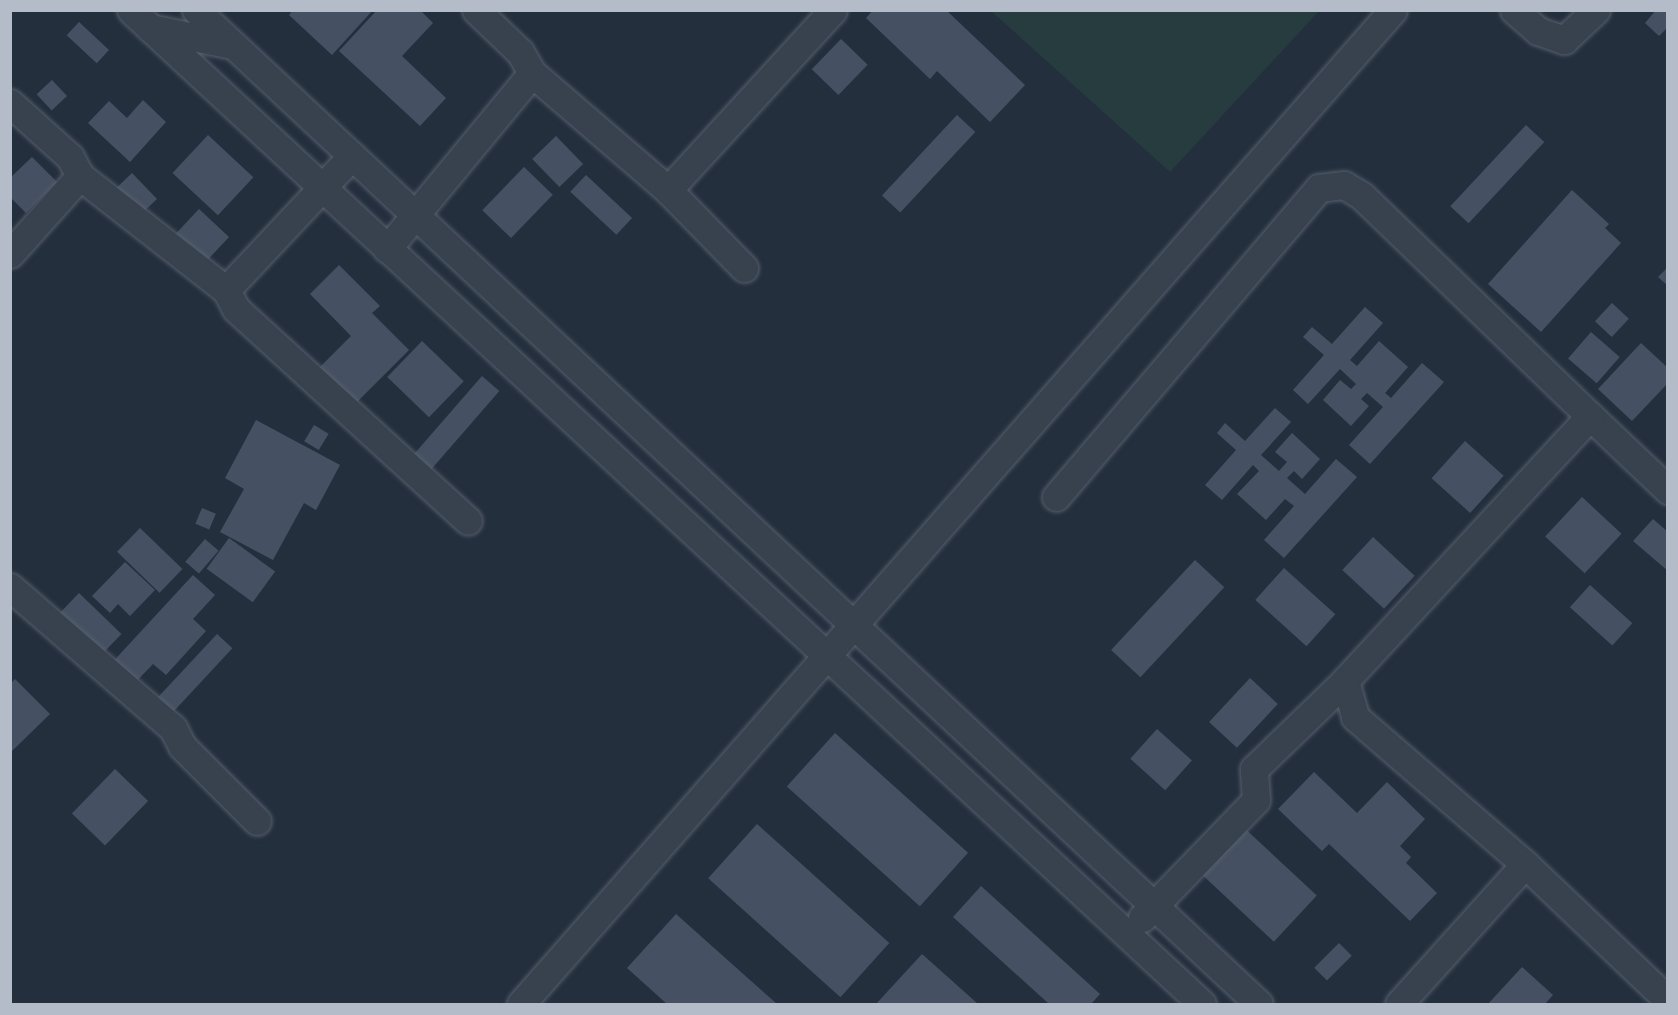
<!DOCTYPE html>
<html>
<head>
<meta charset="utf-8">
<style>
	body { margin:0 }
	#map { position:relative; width:1678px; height:1015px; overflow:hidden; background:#242f3e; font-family:Roboto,sans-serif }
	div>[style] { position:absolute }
	.green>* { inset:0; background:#263c3f }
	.building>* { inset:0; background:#455162; transform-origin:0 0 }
	.roads { filter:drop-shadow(0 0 2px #565f6c) drop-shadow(0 0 2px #565f6c) }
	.minor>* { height:27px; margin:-13.5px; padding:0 13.5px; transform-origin:13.5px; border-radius:13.5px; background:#38414e }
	span { translate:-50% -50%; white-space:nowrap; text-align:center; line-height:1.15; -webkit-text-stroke:4.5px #1d2633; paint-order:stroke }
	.frame { position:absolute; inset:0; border:12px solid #b4bcc9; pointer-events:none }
</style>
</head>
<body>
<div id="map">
	<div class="green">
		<i style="clip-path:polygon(991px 11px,1319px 11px,1170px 172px)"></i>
	</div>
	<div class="building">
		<i style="clip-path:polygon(293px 10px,373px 10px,332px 55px,289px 15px)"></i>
		<i style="clip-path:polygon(377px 10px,420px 10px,433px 23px,402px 56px,446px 98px,420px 126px,339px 51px)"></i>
		<i style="clip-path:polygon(873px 10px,946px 10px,1025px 85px,990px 122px,937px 71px,930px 79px,866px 18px)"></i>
		<i style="clip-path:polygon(1656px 10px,1668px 10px,1668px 27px,1659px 36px,1645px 23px)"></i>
		<i style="left:79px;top:22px;width:41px;height:18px;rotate:43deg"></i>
		<i style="left:841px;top:39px;width:37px;height:42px;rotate:44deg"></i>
		<i style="left:52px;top:80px;width:22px;height:21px;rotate:47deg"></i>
		<i style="clip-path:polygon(143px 100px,166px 122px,130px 162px,88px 123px,109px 101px,127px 118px)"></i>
		<i style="left:957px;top:115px;width:25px;height:110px;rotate:43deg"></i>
		<i style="left:1526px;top:125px;width:25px;height:111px;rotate:43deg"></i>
		<i style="left:208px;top:135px;width:62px;height:52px;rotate:43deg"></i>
		<i style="left:556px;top:136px;width:39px;height:33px;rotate:46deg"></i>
		<i style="clip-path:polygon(32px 157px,57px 182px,26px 213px,10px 197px,10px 178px)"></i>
		<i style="left:524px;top:167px;width:40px;height:60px;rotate:44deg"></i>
		<i style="left:132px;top:173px;width:36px;height:21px;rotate:46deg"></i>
		<i style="left:586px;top:175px;width:63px;height:23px;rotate:43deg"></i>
		<i style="clip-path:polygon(1572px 190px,1609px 224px,1605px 228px,1621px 243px,1541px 332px,1488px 284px)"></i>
		<i style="left:199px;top:209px;width:41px;height:35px;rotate:43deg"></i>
		<i style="clip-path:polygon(339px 265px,380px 306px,372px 313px,409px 350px,354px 405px,319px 368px,351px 336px,310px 294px)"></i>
		<i style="clip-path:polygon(1668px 267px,1668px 286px,1658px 277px)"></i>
		<i style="left:1612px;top:303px;width:23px;height:25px;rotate:43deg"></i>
		<i style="clip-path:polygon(1365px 307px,1383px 323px,1350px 360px,1357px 366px,1379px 341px,1408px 367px,1385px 393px,1391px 398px,1422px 363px,1444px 382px,1370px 464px,1349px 445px,1383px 407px,1367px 393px,1361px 399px,1369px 406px,1351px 426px,1323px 400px,1340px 380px,1351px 389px,1356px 384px,1340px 369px,1308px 404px,1293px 390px,1324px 355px,1303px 337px,1312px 327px,1332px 344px)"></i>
		<i style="left:1591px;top:332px;width:38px;height:35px;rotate:41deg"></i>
		<i style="left:422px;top:341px;width:58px;height:50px;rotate:44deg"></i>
		<i style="clip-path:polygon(1641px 343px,1668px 368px,1668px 383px,1632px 421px,1598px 389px)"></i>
		<i style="left:482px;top:376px;width:23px;height:108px;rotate:41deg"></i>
		<i style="clip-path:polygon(1275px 408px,1291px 422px,1261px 455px,1279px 471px,1287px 462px,1275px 452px,1292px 433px,1320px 459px,1302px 479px,1294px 471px,1287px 478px,1305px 494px,1336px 459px,1357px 477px,1284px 558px,1264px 540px,1294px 506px,1285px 499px,1266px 520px,1237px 494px,1259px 471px,1253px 465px,1222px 500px,1205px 485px,1236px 450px,1217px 433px,1225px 423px,1245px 441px)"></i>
		<i style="clip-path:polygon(256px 420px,340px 465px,316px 510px,304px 503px,273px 560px,220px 532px,244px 489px,225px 478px)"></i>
		<i style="left:314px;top:425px;width:17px;height:19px;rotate:31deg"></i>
		<i style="left:1465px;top:441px;width:52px;height:50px;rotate:42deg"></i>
		<i style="left:1582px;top:497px;width:54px;height:54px;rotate:43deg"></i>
		<i style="left:202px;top:508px;width:15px;height:17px;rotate:23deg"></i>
		<i style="clip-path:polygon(1653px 519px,1668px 532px,1668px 571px,1633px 541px)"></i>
		<i style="left:140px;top:528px;width:59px;height:33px;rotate:44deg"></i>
		<i style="left:1373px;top:537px;width:57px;height:45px;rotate:43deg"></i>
		<i style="left:229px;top:538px;width:57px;height:38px;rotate:36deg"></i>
		<i style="left:205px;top:539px;width:18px;height:30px;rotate:41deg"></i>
		<i style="left:1195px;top:560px;width:40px;height:123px;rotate:43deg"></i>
		<i style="clip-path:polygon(125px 562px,155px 590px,130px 616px,118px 604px,110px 613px,92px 596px)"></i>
		<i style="left:1284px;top:568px;width:69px;height:43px;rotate:42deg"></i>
		<i style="clip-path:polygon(193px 575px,215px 595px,193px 619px,206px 631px,166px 675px,153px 664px,130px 688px,108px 667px)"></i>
		<i style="left:1590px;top:585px;width:57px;height:30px;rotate:42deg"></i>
		<i style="left:79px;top:593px;width:59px;height:36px;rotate:44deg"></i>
		<i style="left:217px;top:634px;width:21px;height:91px;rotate:43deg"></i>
		<i style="left:1250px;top:678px;width:38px;height:60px;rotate:43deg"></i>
		<i style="clip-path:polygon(15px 679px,50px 714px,10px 753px,10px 684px)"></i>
		<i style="left:1157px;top:729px;width:47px;height:40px;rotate:42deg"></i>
		<i style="left:835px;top:733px;width:179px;height:72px;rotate:42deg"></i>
		<i style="left:115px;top:769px;width:46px;height:62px;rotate:44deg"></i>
		<i style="clip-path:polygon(1314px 772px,1357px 813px,1387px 782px,1425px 819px,1400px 846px,1411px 857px,1406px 863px,1437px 893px,1410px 921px,1329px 844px,1322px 851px,1278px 809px)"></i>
		<i style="left:757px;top:824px;width:178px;height:73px;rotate:42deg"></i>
		<i style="left:1240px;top:824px;width:105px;height:63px;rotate:43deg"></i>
		<i style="clip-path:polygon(981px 886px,1100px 994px,1091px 1004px,1049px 1004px,953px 917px)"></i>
		<i style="clip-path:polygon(676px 914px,777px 1004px,667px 1004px,627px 968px)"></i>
		<i style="left:1339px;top:943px;width:18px;height:35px;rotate:45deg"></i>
		<i style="clip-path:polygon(922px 954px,978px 1004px,876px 1004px)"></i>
		<i style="clip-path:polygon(1522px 967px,1553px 995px,1545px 1004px,1488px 1004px)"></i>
	</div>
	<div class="roads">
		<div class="minor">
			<i style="left:131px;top:10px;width:1461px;rotate:42.86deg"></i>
			<i style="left:196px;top:10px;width:1455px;rotate:43.08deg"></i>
			<i style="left:476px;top:10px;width:61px;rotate:43.7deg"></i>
			<i style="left:520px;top:52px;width:24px;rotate:60deg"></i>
			<i style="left:532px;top:73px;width:179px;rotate:40.7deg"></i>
			<i style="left:668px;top:190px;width:109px;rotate:45.7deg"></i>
			<i style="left:1514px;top:10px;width:32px;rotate:41deg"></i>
			<i style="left:1538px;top:31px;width:28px;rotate:19deg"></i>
			<i style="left:1564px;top:40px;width:44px;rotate:-43.2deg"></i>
			<i style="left:150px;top:28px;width:84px;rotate:11.7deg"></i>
			<i style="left:10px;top:103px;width:81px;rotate:42deg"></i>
			<i style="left:70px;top:157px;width:21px;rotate:62deg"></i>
			<i style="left:80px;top:176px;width:185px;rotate:38deg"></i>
			<i style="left:226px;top:290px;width:21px;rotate:62deg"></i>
			<i style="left:236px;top:309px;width:314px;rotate:42.4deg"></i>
			<i style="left:668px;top:190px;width:244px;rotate:-47.5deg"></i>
			<i style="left:387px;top:249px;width:228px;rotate:-50.5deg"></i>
			<i style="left:10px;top:254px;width:105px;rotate:-48.1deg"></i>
			<i style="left:226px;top:290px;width:184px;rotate:-46.8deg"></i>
			<i style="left:1590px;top:416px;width:108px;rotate:43.5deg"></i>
			<i style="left:1056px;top:497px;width:406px;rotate:-49.6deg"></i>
			<i style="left:1319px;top:188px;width:25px;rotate:-7deg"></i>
			<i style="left:1344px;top:185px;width:21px;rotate:31deg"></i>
			<i style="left:1362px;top:196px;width:317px;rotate:44deg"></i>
			<i style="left:1590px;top:416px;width:361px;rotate:132.8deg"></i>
			<i style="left:1345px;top:681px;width:37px;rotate:74deg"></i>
			<i style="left:1355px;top:717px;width:225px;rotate:40.9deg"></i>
			<i style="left:1525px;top:864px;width:197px;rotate:43.6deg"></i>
			<i style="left:10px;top:587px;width:216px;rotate:40.9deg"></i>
			<i style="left:173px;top:728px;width:20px;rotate:63deg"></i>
			<i style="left:182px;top:746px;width:106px;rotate:45deg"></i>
			<i style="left:1142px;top:918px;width:164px;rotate:-46deg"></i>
			<i style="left:1256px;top:800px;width:31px;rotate:-94deg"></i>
			<i style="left:1254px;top:769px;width:127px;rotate:-44deg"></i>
			<i style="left:521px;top:1004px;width:1322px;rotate:-48.74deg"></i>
			<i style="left:1399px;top:1004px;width:188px;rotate:-48deg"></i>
		</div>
	</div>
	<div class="frame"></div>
</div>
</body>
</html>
